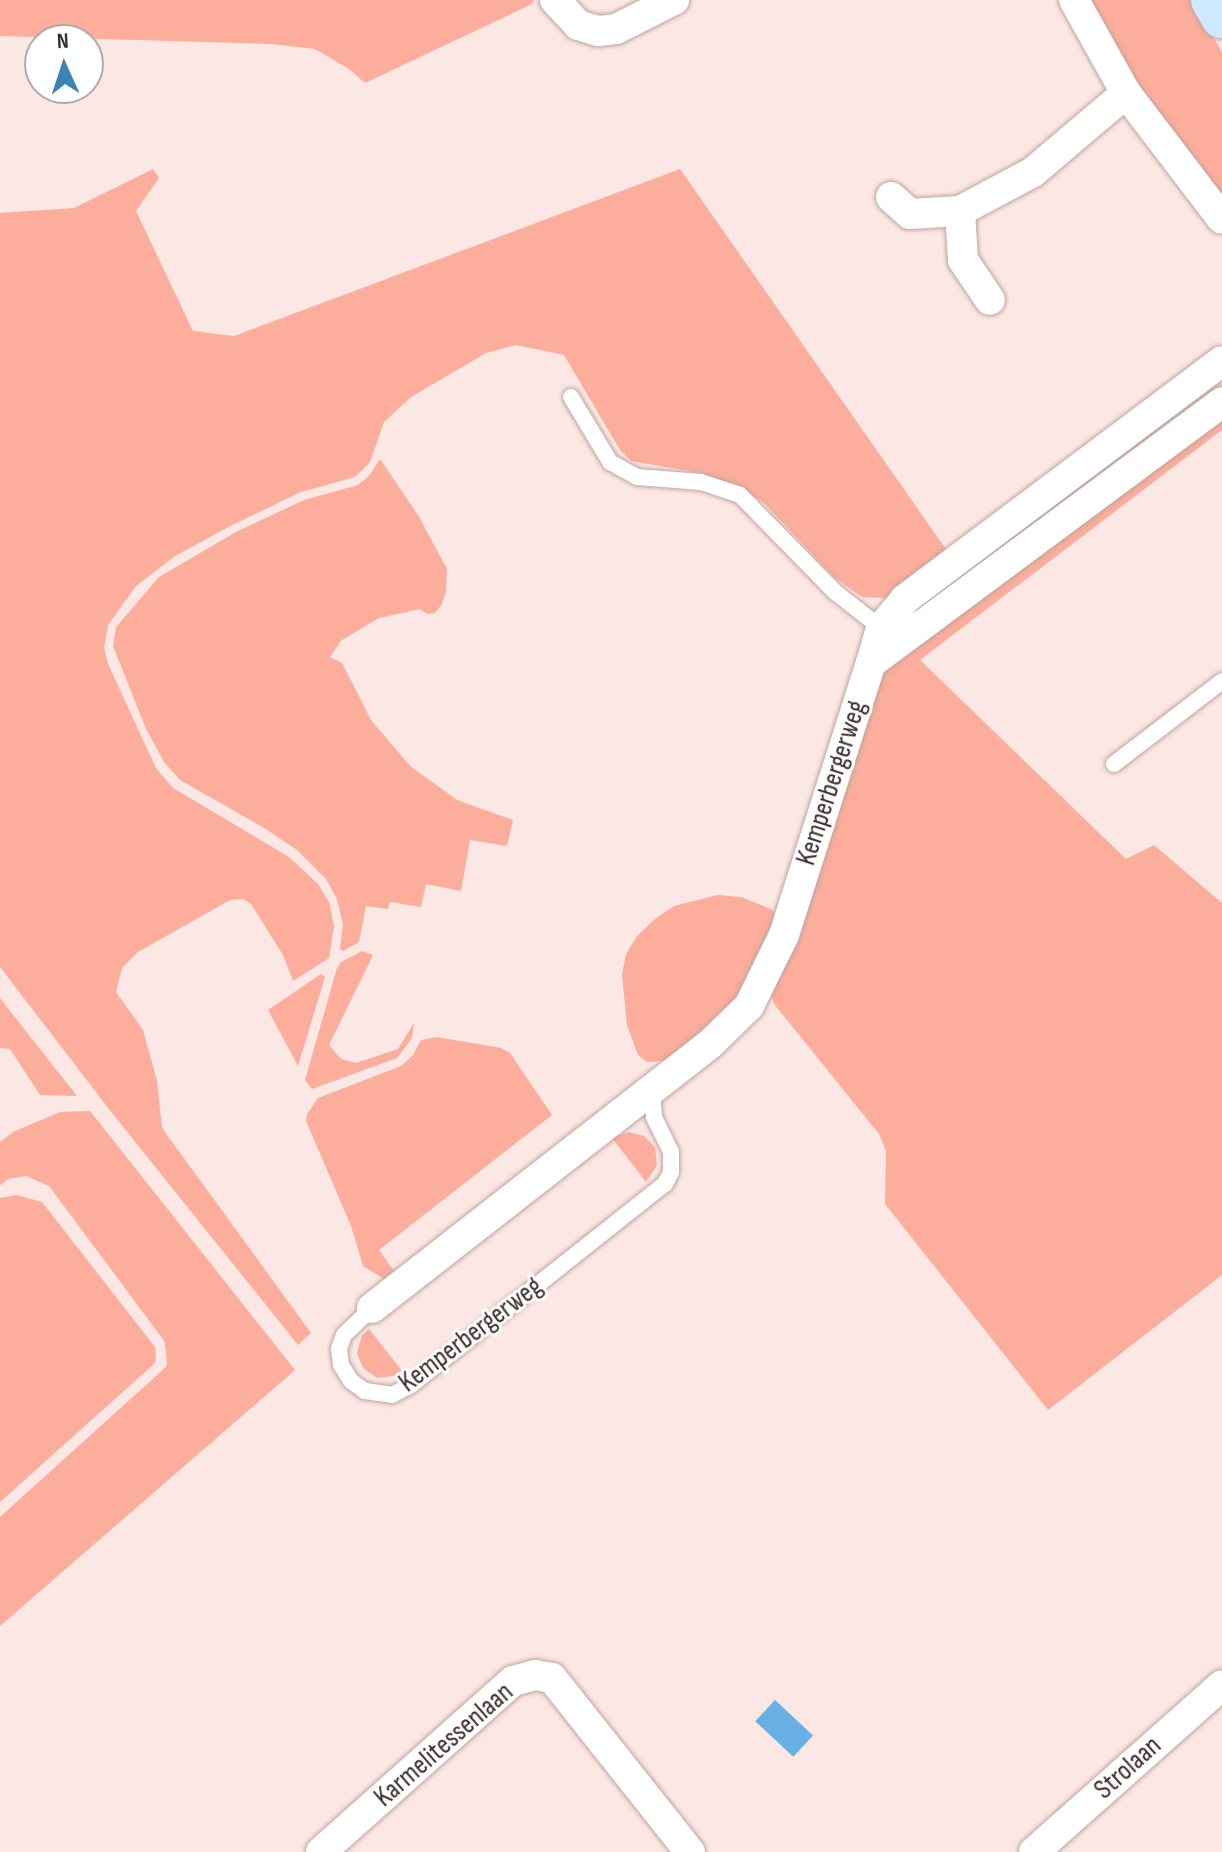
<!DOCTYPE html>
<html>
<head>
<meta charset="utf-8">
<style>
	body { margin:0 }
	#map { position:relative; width:1222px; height:1852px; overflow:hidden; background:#fbe8e4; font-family:"Sofia Sans Condensed",sans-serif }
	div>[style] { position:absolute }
	.green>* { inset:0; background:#fcad9c }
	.water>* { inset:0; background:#68afe4; transform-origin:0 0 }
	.roads { filter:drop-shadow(0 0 2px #c0a49e) drop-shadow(0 0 2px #c0a49e) }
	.service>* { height:16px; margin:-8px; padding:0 8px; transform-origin:8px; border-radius:8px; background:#fff }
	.minor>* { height:30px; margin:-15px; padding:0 15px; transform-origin:15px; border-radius:15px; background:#fff }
	.secondary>* { height:42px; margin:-21px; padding:0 21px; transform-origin:21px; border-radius:21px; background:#cfeafe }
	span { translate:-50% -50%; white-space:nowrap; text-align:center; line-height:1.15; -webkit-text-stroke:6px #fff; paint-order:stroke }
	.street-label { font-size:28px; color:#392e2b }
	.north { position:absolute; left:24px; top:24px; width:80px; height:80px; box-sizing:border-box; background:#fff; border:2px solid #b0abaa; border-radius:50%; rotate:357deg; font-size:22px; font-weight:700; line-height:32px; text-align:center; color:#392e2b }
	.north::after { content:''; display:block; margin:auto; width:28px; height:36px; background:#3983b7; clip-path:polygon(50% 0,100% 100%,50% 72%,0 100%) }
</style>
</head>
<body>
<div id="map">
	<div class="green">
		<i style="clip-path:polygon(0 0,534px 0,532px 4px,365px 83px,349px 69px,315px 49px,271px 44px,0 36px)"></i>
		<i style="clip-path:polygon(1086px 0,1191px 0,1222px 52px,1222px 200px,1131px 78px)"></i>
		<i style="clip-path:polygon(153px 169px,159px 178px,136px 211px,193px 331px,234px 336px,680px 169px,950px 555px,887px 598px,862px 597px,835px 578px,763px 502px,742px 488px,701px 473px,631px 461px,620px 450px,564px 355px,516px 345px,486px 353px,411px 397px,384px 422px,370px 462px,355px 477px,301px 492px,232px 525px,175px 556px,136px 586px,108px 625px,104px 648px,108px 664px,156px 768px,173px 788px,289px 857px,318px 884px,329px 902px,334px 926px,329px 958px,293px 981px,283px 955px,251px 904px,243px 899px,230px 900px,138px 952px,122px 968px,116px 992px,143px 1030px,157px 1081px,162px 1128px,311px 1333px,298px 1345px,112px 1113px,0 967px,0 213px,74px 208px)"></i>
		<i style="clip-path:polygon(1222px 413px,1222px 430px,920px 660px,1126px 859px,1154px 845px,1222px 903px,1222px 1275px,1048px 1410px,885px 1204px,886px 1151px,879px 1134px,774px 1004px,771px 996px,798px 935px,883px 669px)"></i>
		<i style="clip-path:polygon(380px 459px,418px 515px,447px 569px,446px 591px,442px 604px,435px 613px,427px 614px,420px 609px,379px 618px,342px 640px,330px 657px,342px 663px,371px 720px,410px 766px,457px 800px,513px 820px,507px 846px,470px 840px,461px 891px,426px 884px,421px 907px,390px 902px,388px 909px,366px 906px,359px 942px,343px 951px,340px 949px,343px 924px,337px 899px,326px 879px,297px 850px,266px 829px,180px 780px,164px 762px,146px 729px,113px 646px,116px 627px,159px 577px,236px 532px,304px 500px,358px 485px,369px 476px)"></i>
		<i style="clip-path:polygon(718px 895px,741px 897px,773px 910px,775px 916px,760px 956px,738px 996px,720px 1016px,665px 1061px,647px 1062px,638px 1055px,627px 1025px,622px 975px,626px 954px,637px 936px,656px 918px,674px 906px)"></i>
		<i style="clip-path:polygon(362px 951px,373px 955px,329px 1045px,341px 1059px,356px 1063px,398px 1049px,414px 1023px,412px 1038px,397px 1058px,312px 1089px,305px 1080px,337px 968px,341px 962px)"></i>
		<i style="clip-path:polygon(321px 974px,325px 977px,298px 1066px,268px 1010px)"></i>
		<i style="clip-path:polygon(0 998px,10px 1011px,77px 1096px,40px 1095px,10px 1049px,0 1048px)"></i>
		<i style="clip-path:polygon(437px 1037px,501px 1048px,510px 1053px,552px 1115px,379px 1250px,394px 1271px,384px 1279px,363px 1266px,351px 1226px,306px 1121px,307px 1114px,318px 1098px,401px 1066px,413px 1055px,421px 1040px)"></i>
		<i style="clip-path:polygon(90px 1111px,295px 1370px,0 1626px,0 1517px,167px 1366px,165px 1342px,49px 1186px,26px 1176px,8px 1179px,0 1185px,0 1142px,13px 1132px,60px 1112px)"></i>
		<i style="clip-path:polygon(629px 1132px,644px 1136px,655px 1147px,657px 1165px,646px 1182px,612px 1138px)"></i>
		<i style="clip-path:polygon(16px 1195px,42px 1202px,155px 1347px,156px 1355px,155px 1363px,0 1502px,0 1198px)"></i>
		<i style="clip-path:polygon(369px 1329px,403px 1372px,400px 1375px,377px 1378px,363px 1368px,357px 1353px,362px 1335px)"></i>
	</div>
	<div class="water">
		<i style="left:775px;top:1700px;width:52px;height:29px;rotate:43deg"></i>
	</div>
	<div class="roads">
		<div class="service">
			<i style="left:571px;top:397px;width:76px;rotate:59deg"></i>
			<i style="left:610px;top:462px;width:31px;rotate:29deg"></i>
			<i style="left:637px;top:477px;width:64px;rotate:4.5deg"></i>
			<i style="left:701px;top:482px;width:41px;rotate:18.4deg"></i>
			<i style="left:740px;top:495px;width:136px;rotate:45.6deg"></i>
			<i style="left:835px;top:592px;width:58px;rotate:38deg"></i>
			<i style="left:1114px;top:764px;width:136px;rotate:-37.5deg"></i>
			<i style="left:372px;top:1308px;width:39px;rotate:136deg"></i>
			<i style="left:344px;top:1335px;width:15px;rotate:110deg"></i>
			<i style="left:339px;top:1349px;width:16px;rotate:83deg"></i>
			<i style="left:341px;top:1365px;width:19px;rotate:58deg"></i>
			<i style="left:351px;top:1381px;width:17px;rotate:36deg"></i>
			<i style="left:365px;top:1391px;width:27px;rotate:8deg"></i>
			<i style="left:392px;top:1395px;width:21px;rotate:-28deg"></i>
			<i style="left:411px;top:1385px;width:324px;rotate:-38.4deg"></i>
			<i style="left:665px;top:1184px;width:13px;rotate:-63deg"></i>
			<i style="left:671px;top:1172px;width:20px;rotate:-90deg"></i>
			<i style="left:671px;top:1152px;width:39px;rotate:-116deg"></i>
			<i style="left:654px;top:1117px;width:28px;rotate:-94deg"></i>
		</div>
		<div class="minor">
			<i style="left:555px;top:0;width:34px;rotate:47deg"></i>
			<i style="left:578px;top:25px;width:21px;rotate:17deg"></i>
			<i style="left:598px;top:31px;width:18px;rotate:-6deg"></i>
			<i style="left:616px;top:29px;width:65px;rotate:-26.6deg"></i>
			<i style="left:1074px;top:0;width:107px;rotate:60.8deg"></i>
			<i style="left:1126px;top:93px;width:158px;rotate:52.7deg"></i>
			<i style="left:891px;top:197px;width:25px;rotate:42deg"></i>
			<i style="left:910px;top:214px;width:50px;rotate:-3.4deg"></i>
			<i style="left:960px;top:211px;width:83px;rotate:-28.1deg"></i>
			<i style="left:1033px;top:172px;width:122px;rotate:-40.3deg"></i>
			<i style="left:960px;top:211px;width:49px;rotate:86.5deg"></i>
			<i style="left:963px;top:260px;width:48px;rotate:56deg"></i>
			<i style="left:871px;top:663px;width:36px;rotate:-74deg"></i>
			<i style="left:881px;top:628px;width:38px;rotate:-50deg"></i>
			<i style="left:905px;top:599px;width:396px;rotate:-36.9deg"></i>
			<i style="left:372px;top:1308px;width:427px;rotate:-38deg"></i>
			<i style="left:709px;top:1045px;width:56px;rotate:-44.3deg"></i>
			<i style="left:749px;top:1006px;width:79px;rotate:-63.8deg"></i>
			<i style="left:784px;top:935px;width:286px;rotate:-72.3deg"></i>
			<i style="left:871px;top:663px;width:437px;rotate:-36.6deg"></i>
			<i style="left:321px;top:1852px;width:257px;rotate:-41.7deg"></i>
			<i style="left:513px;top:1681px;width:23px;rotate:-15deg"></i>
			<i style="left:535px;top:1675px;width:17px;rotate:10deg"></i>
			<i style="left:552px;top:1678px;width:222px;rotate:51.6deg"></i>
			<i style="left:1034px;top:1852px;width:251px;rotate:-41.6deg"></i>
		</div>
		<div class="secondary">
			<i style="left:1212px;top:0;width:20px;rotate:60deg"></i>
		</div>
	</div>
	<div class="street-label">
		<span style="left:832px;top:783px;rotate:-72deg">Kemperbergerweg</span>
		<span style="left:471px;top:1335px;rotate:-37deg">Kemperbergerweg</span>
		<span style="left:444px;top:1745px;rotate:-41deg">Karmelitessenlaan</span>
		<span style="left:1128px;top:1768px;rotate:-42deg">Strolaan</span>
	</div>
	<div class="north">N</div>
</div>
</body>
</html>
